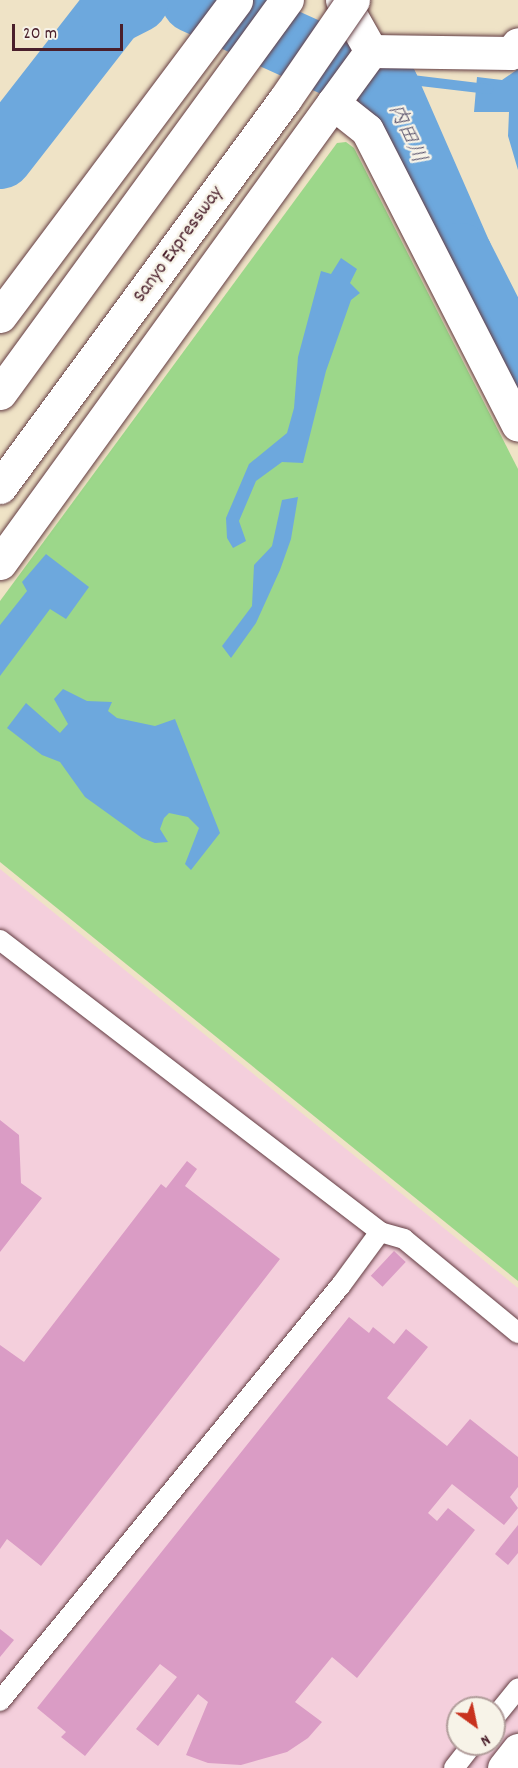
<!DOCTYPE html>
<html>
<head>
<meta charset="utf-8">
<style>
	body { margin:0 }
	#map { position:relative; width:518px; height:1768px; overflow:hidden; background:#efe3c6; font-family:Dekko,"Klee One",sans-serif }
	div>[style] { position:absolute }
	.built>* { inset:0; background:#f4cfdc }
	.green>* { inset:0; background:#9cd78a }
	.water>* { inset:0; background:#6da8dd }
	.stream>* { height:10px; margin:-5px; padding:0 5px; transform-origin:5px; border-radius:5px; background:#6da8dd }
	.river>* { height:66px; margin:-33px; padding:0 33px; transform-origin:33px; border-radius:33px; background:#6da8dd }
	.building>* { inset:0; background:#da9cc5; transform-origin:0 0 }
	.roads { filter:drop-shadow(0 0 2px #633c42) drop-shadow(0 0 2px #633c42) }
	.service>* { height:20px; margin:-10px; padding:0 10px; transform-origin:10px; border-radius:10px; background:#fff }
	.minor>* { height:33px; margin:-16.5px; padding:0 16.5px; transform-origin:16.5px; border-radius:16.5px; background:#fff }
	.motorway>* { height:33px; margin:-16.5px; padding:0 16.5px; transform-origin:16.5px; border-radius:16.5px; background:#fff }
	.bridges { filter:drop-shadow(0 0 2px #633c42) drop-shadow(0 0 2px #633c42) }
	.motorway-bridge>* { height:33px; margin:-16.5px; padding:0 16.5px; transform-origin:16.5px; border-radius:16.5px; background:#fff }
	span { translate:-50% -50%; white-space:nowrap; text-align:center; line-height:1.15; -webkit-text-stroke:5px #f7f3e8; paint-order:stroke }
	.street-label { font-size:20px; color:#4a1f2b }
	.water-label { font-size:21px; color:#564f69; font-style:italic }
	.north { position:absolute; left:446px; top:1696px; width:60px; height:60px; box-sizing:border-box; background:#f7f3e8; border:2px solid #b29e9c; border-radius:50%; rotate:147deg; font-size:16px; font-weight:700; line-height:24px; text-align:center; color:#4a1f2b }
	.north::after { content:''; display:block; margin:auto; width:21px; height:27px; background:#c8321e; clip-path:polygon(50% 0,100% 100%,50% 72%,0 100%) }
	.scale { position:absolute; left:12px; top:24px; width:111px; height:27px; box-sizing:border-box; border:3px solid #4a1f2b; border-top:0; padding-left:8px; font-size:18px; line-height:21px; white-space:nowrap; color:#4a1f2b; -webkit-text-stroke:4px #f7f3e8; paint-order:stroke }
</style>
</head>
<body>
<div id="map">
	<div class="built">
		<i style="clip-path:polygon(evenodd,0 869px,518px 1288px,518px 1732px,490px 1768px,0 1768px,0 869px,458px 1708px,494px 1708px,494px 1744px,458px 1744px,458px 1708px)"></i>
	</div>
	<div class="green">
		<i style="clip-path:polygon(346px 142px,354px 148px,518px 469px,518px 1281px,0 862px,0 601px,337px 143px)"></i>
	</div>
	<div class="water">
		<i style="clip-path:polygon(518px 69px,518px 170px,508px 136px,509px 112px,474px 112px,477px 77px,502px 80px)"></i>
		<i style="clip-path:polygon(341px 258px,357px 269px,350px 283px,360px 293px,351px 300px,326px 371px,303px 463px,282px 462px,256px 481px,239px 521px,246px 541px,233px 548px,227px 538px,226px 518px,249px 464px,287px 433px,294px 408px,298px 357px,321px 271px,331px 274px)"></i>
		<i style="clip-path:polygon(298px 497px,291px 539px,280px 570px,256px 623px,231px 658px,222px 646px,252px 606px,254px 565px,272px 546px,282px 500px)"></i>
		<i style="clip-path:polygon(46px 554px,89px 587px,66px 619px,50px 609px,0 676px,0 625px,27px 591px,22px 582px)"></i>
		<i style="clip-path:polygon(63px 689px,87px 701px,112px 702px,108px 711px,117px 718px,155px 726px,175px 719px,220px 833px,191px 870px,185px 864px,199px 828px,188px 817px,169px 813px,164px 818px,160px 829px,168px 842px,155px 843px,142px 838px,85px 797px,60px 762px,42px 755px,7px 728px,26px 703px,60px 733px,68px 724px,54px 699px)"></i>
	</div>
	<div class="stream">
		<i style="left:386px;top:87px;width:27px;rotate:-15deg"></i>
		<i style="left:412px;top:80px;width:77px;rotate:6.8deg"></i>
	</div>
	<div class="river">
		<i style="left:194px;top:0;width:211px;rotate:24.4deg"></i>
		<i style="left:386px;top:87px;width:184px;rotate:66.4deg"></i>
		<i style="left:460px;top:256px;width:128px;rotate:63deg"></i>
		<i style="left:0;top:156px;width:182px;rotate:-52.1deg"></i>
		<i style="left:112px;top:12px;width:27px;rotate:-27deg"></i>
	</div>
	<div class="building">
		<i style="clip-path:polygon(0 1120px,19px 1135px,21px 1183px,42px 1198px,0 1252px)"></i>
		<i style="clip-path:polygon(187px 1161px,197px 1169px,185px 1186px,280px 1259px,41px 1566px,7px 1539px,0 1549px,0 1345px,24px 1362px,161px 1184px,166px 1188px)"></i>
		<i style="left:394px;top:1251px;width:16px;height:34px;rotate:43deg"></i>
		<i style="clip-path:polygon(349px 1317px,369px 1333px,373px 1327px,394px 1344px,406px 1329px,428px 1347px,387px 1398px,447px 1446px,470px 1419px,518px 1457px,518px 1487px,510px 1497px,518px 1508px,504px 1525px,452px 1484px,428px 1513px,437px 1521px,448px 1508px,475px 1530px,357px 1678px,332px 1657px,295px 1702px,322px 1722px,308px 1738px,287px 1752px,241px 1765px,208px 1763px,186px 1755px,208px 1702px,198px 1694px,158px 1746px,136px 1729px,177px 1677px,160px 1664px,85px 1756px,61px 1737px,66px 1732px,37px 1708px)"></i>
		<i style="clip-path:polygon(518px 1525px,518px 1553px,508px 1565px,495px 1554px)"></i>
		<i style="clip-path:polygon(0 1629px,14px 1640px,0 1657px)"></i>
	</div>
	<div class="roads">
		<div class="service">
			<i style="left:0;top:940px;width:479px;rotate:37.5deg"></i>
			<i style="left:380px;top:1232px;width:25px;rotate:16deg"></i>
			<i style="left:404px;top:1239px;width:148px;rotate:39.5deg"></i>
			<i style="left:0;top:1701px;width:538px;rotate:-50.66deg"></i>
			<i style="left:341px;top:1285px;width:66px;rotate:-53.7deg"></i>
			<i style="left:494px;top:1718px;width:38px;rotate:-51deg"></i>
			<i style="left:454px;top:1768px;width:31px;rotate:-52deg"></i>
		</div>
		<div class="minor">
			<i style="left:342px;top:0;width:59px;rotate:60.4deg"></i>
			<i style="left:371px;top:51px;width:64px;rotate:126.2deg"></i>
			<i style="left:333px;top:103px;width:43px;rotate:38.5deg"></i>
			<i style="left:367px;top:130px;width:331px;rotate:62.9deg"></i>
			<i style="left:371px;top:51px;width:140px;rotate:0.8deg"></i>
			<i style="left:511px;top:53px;width:11px;rotate:-52deg"></i>
			<i style="left:0;top:316px;width:394px;rotate:-53.2deg"></i>
			<i style="left:0;top:563px;width:568px;rotate:-54.1deg"></i>
			<i style="left:504px;top:1768px;width:23px;rotate:-52deg"></i>
		</div>
		<div class="motorway">
			<i style="left:0;top:393px;width:487px;rotate:-53.9deg"></i>
		</div>
	</div>
	<div class="bridges">
		<div class="motorway-bridge">
			<i style="left:0;top:487px;width:481px;rotate:-53.7deg"></i>
			<i style="left:285px;top:99px;width:120px;rotate:-55.5deg"></i>
		</div>
	</div>
	<div class="street-label">
		<span style="left:179px;top:245px;rotate:-54deg">Sanyo Expressway</span>
	</div>
	<div class="water-label">
		<span style="left:406px;top:134px;rotate:66deg">内田川</span>
	</div>
	<div class="north">N</div>
	<div class="scale">20 m</div>
</div>
</body>
</html>
